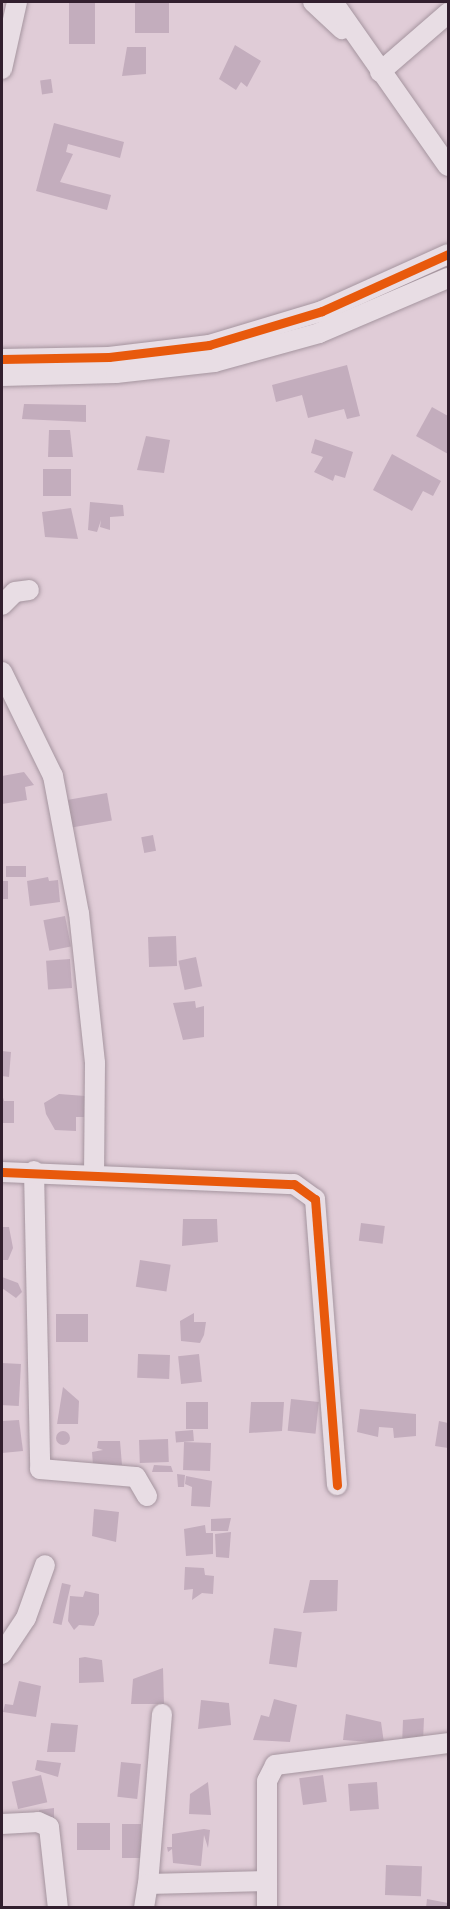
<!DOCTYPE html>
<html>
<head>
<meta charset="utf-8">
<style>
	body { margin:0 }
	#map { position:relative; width:450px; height:1909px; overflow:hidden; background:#e0ccd7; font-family:"Source Serif 4",serif }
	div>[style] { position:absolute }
	.building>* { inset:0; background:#c3adbd; transform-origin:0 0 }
	.round { border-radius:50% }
	.roads { filter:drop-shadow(0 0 2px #a5959f) drop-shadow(0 0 2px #a5959f) }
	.minor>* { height:20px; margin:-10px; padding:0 10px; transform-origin:10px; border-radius:10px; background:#e8dde4 }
	.cycleway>* { height:9px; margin:-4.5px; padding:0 4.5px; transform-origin:4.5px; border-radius:4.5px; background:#e8590c }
	span { translate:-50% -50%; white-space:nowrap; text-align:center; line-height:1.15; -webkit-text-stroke:6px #f0d3e3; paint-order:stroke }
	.frame { position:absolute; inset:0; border:3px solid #321f2e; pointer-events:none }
</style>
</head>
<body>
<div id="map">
	<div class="building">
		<i style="left:69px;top:2px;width:26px;height:42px"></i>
		<i style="left:135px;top:2px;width:34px;height:31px"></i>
		<i style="clip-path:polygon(235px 45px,261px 61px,247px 87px,241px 82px,236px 90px,219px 79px)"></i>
		<i style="clip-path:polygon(127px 47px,146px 47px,146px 74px,122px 76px)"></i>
		<i style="left:51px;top:79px;width:14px;height:11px;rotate:82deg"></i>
		<i style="clip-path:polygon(54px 123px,124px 142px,120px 158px,68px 144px,66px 152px,73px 154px,60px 182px,111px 195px,107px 210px,36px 191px)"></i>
		<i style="clip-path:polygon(347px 365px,360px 416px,347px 419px,344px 409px,308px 418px,302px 395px,276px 402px,272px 385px)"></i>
		<i style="clip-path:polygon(24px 404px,86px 405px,86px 422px,22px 419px)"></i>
		<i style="clip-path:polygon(432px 407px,448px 416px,448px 454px,416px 436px)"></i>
		<i style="clip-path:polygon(49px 430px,70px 430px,73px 457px,48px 457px)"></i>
		<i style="clip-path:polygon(146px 436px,170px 440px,164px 473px,137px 470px)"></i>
		<i style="clip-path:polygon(315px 439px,353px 452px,345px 478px,335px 475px,333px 481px,314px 472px,323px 457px,311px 453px)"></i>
		<i style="clip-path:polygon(392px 454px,441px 481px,433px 496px,423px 491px,412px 511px,373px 490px)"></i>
		<i style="left:43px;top:469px;width:28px;height:27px"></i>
		<i style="clip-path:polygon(90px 502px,123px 505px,124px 516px,110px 517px,110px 530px,100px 527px,101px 520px,97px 532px,88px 530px)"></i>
		<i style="clip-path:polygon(71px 508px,78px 539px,45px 537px,42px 512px)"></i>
		<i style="clip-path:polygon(24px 772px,34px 785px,25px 787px,27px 800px,2px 804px,2px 776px)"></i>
		<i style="left:107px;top:793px;width:28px;height:42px;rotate:80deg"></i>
		<i style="left:153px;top:835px;width:16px;height:12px;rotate:79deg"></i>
		<i style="left:6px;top:866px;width:20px;height:11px"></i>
		<i style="clip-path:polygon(48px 877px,49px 881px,58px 880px,60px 902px,30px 906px,27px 881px)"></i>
		<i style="left:2px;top:881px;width:6px;height:18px"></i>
		<i style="left:65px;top:916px;width:31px;height:22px;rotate:79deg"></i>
		<i style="left:176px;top:936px;width:30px;height:28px;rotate:88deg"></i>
		<i style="left:196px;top:957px;width:30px;height:18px;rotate:78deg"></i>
		<i style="left:70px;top:959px;width:29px;height:24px;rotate:86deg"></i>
		<i style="clip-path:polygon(195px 1001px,196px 1008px,204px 1006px,204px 1037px,183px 1040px,173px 1003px)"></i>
		<i style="clip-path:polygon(2px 1051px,11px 1052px,9px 1077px,2px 1076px)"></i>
		<i style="clip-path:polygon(2px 1094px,4px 1101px,14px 1101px,14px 1123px,2px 1123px)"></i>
		<i style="clip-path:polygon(59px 1094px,85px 1096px,84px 1117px,76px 1117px,76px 1131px,55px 1130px,46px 1114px,44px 1103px)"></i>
		<i style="clip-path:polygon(183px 1219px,217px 1219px,218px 1242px,182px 1246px)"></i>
		<i style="left:361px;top:1223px;width:24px;height:18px;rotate:7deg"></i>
		<i style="clip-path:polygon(2px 1227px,9px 1227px,13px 1248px,8px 1260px,2px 1260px)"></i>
		<i style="left:140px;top:1260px;width:31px;height:27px;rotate:9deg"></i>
		<i style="clip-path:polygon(2px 1277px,18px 1283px,22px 1292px,16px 1298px,2px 1288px)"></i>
		<i style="clip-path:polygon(194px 1313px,194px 1322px,206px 1322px,204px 1335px,200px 1343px,181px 1341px,180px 1321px)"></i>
		<i style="left:88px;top:1314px;width:28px;height:32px;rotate:90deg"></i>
		<i style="left:199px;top:1354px;width:28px;height:21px;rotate:84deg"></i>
		<i style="left:170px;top:1355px;width:24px;height:32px;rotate:92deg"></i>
		<i style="left:2px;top:1363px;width:19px;height:42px;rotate:3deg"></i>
		<i style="clip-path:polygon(63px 1387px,79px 1401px,78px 1424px,57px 1424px)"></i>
		<i style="left:291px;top:1399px;width:28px;height:32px;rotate:6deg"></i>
		<i style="left:186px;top:1402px;width:22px;height:27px"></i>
		<i style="clip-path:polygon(251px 1402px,284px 1402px,282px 1431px,249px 1433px)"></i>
		<i style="clip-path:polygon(360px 1409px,416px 1414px,416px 1436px,394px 1438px,393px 1428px,379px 1427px,378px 1437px,357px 1432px)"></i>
		<i style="clip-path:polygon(19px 1420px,23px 1451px,2px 1453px,2px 1421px)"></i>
		<i style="clip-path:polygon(439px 1421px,448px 1423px,448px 1448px,435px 1446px)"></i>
		<i style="left:193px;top:1430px;width:11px;height:18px;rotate:85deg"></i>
		<i class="round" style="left:56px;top:1431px;width:14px;height:14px"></i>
		<i style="left:168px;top:1439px;width:23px;height:29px;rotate:88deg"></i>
		<i style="clip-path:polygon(98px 1441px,120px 1441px,122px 1465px,93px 1465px,92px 1452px,103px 1450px,97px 1448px)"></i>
		<i style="left:211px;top:1443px;width:28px;height:27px;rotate:92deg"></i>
		<i style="clip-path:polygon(154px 1465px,171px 1466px,173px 1472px,152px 1472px)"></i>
		<i style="clip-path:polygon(177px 1474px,185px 1475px,184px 1487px,178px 1487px)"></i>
		<i style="clip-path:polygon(186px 1476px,212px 1481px,210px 1507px,191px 1506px,192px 1487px,185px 1484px)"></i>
		<i style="clip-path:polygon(94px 1509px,119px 1512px,116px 1542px,92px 1536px)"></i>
		<i style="clip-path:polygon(231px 1518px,228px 1531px,211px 1531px,211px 1519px)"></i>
		<i style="clip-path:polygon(205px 1525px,206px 1533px,213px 1533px,213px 1554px,186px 1556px,184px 1529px)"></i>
		<i style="clip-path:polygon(231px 1532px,229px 1558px,216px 1557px,215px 1534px)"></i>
		<i style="clip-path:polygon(185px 1567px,204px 1568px,205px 1575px,214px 1576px,213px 1594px,202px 1593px,192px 1600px,193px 1589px,184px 1590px)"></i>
		<i style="clip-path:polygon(310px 1580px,338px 1580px,337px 1611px,303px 1613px)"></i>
		<i style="left:62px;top:1583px;width:9px;height:41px;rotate:13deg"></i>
		<i style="clip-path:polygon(85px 1591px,99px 1594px,99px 1614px,94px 1626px,79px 1625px,74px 1630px,68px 1621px,70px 1596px,83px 1597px)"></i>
		<i style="left:274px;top:1628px;width:28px;height:36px;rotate:8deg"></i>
		<i style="clip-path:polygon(85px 1657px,102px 1660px,104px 1682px,79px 1683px,79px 1658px)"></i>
		<i style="clip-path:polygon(163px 1668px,164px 1704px,131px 1704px,133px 1679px)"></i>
		<i style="clip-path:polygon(19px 1681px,41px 1686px,36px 1717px,3px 1712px,5px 1704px,13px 1705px)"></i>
		<i style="clip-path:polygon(274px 1699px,297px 1705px,290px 1742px,253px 1740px,261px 1715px,269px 1717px)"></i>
		<i style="clip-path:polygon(201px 1700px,229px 1703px,231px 1725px,198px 1729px)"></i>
		<i style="clip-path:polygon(346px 1714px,381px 1722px,384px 1743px,343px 1740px)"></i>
		<i style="clip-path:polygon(424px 1718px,423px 1742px,402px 1745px,403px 1720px)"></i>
		<i style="clip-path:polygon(51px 1723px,78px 1725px,75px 1752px,47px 1752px)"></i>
		<i style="clip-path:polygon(37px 1760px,61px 1763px,58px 1777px,35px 1770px)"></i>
		<i style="left:121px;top:1762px;width:20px;height:35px;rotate:6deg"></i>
		<i style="left:41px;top:1775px;width:28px;height:30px;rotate:77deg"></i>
		<i style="left:323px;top:1775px;width:27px;height:24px;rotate:82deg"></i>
		<i style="clip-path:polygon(208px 1782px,211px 1815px,189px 1814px,190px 1794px)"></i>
		<i style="left:377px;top:1782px;width:27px;height:29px;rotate:86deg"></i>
		<i style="clip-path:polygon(54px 1808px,54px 1819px,41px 1820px,39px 1810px)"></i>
		<i style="left:77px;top:1823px;width:33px;height:27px"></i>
		<i style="left:122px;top:1824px;width:19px;height:34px"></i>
		<i style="clip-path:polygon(204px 1829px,210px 1830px,208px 1848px,204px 1835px,201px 1866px,173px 1863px,172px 1849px,168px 1852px,167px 1847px,172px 1847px,172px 1834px)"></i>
		<i style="left:386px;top:1865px;width:36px;height:30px;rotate:2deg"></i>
		<i style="clip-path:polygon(427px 1899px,448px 1903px,448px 1908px,426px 1908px)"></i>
	</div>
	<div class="roads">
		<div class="minor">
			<i style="left:313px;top:2px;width:40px;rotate:43deg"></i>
			<i style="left:333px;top:2px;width:200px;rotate:55deg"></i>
			<i style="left:2px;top:69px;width:69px;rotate:-77.4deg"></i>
			<i style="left:380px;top:72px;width:90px;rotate:-40.9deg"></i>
			<i style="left:2px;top:359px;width:107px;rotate:-1.1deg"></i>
			<i style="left:109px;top:357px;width:101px;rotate:-6.8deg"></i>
			<i style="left:209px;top:345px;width:118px;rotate:-16.7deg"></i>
			<i style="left:322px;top:311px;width:138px;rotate:-24.3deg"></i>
			<i style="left:2px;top:376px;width:114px;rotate:-1.5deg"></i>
			<i style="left:116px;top:373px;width:99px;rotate:-6.4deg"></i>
			<i style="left:214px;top:362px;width:109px;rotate:-15.4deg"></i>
			<i style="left:319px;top:333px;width:140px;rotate:-23.1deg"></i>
			<i style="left:2px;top:605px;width:18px;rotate:-45deg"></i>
			<i style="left:15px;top:592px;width:14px;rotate:-8deg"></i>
			<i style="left:2px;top:672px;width:116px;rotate:63.9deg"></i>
			<i style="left:53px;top:776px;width:139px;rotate:79.3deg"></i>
			<i style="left:79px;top:913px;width:151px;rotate:83.9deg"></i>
			<i style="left:95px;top:1063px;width:109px;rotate:90.5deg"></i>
			<i style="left:34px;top:1171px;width:298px;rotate:88.8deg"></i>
			<i style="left:40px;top:1469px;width:96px;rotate:4.8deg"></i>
			<i style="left:136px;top:1477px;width:22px;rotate:60deg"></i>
			<i style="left:2px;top:1172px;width:292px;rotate:2.4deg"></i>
			<i style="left:294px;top:1184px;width:26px;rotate:36deg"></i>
			<i style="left:315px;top:1199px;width:287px;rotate:85.6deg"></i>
			<i style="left:2px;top:1654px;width:43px;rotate:-56.3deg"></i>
			<i style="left:26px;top:1618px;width:56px;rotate:-70.3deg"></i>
			<i style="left:162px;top:1714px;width:171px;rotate:94.7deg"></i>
			<i style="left:148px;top:1884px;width:119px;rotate:-1.4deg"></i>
			<i style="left:2px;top:1824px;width:36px;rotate:-3deg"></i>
			<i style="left:38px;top:1822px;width:12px;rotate:24deg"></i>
			<i style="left:49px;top:1827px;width:81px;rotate:83.7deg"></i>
			<i style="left:144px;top:1908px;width:24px;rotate:-81deg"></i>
			<i style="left:267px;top:1908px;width:127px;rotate:-90deg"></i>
			<i style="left:267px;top:1781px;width:18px;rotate:-63deg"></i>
			<i style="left:275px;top:1765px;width:174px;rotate:-7.2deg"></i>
		</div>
	</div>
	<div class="cycleway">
		<i style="left:2px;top:359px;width:107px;rotate:-1.1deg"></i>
		<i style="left:109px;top:357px;width:101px;rotate:-6.8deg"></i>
		<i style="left:209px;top:345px;width:118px;rotate:-16.7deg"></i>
		<i style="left:322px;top:311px;width:138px;rotate:-24.3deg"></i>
		<i style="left:2px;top:1172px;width:292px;rotate:2.4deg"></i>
		<i style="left:294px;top:1184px;width:26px;rotate:36deg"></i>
		<i style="left:315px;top:1199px;width:287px;rotate:85.6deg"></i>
	</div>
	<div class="frame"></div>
</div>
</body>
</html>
